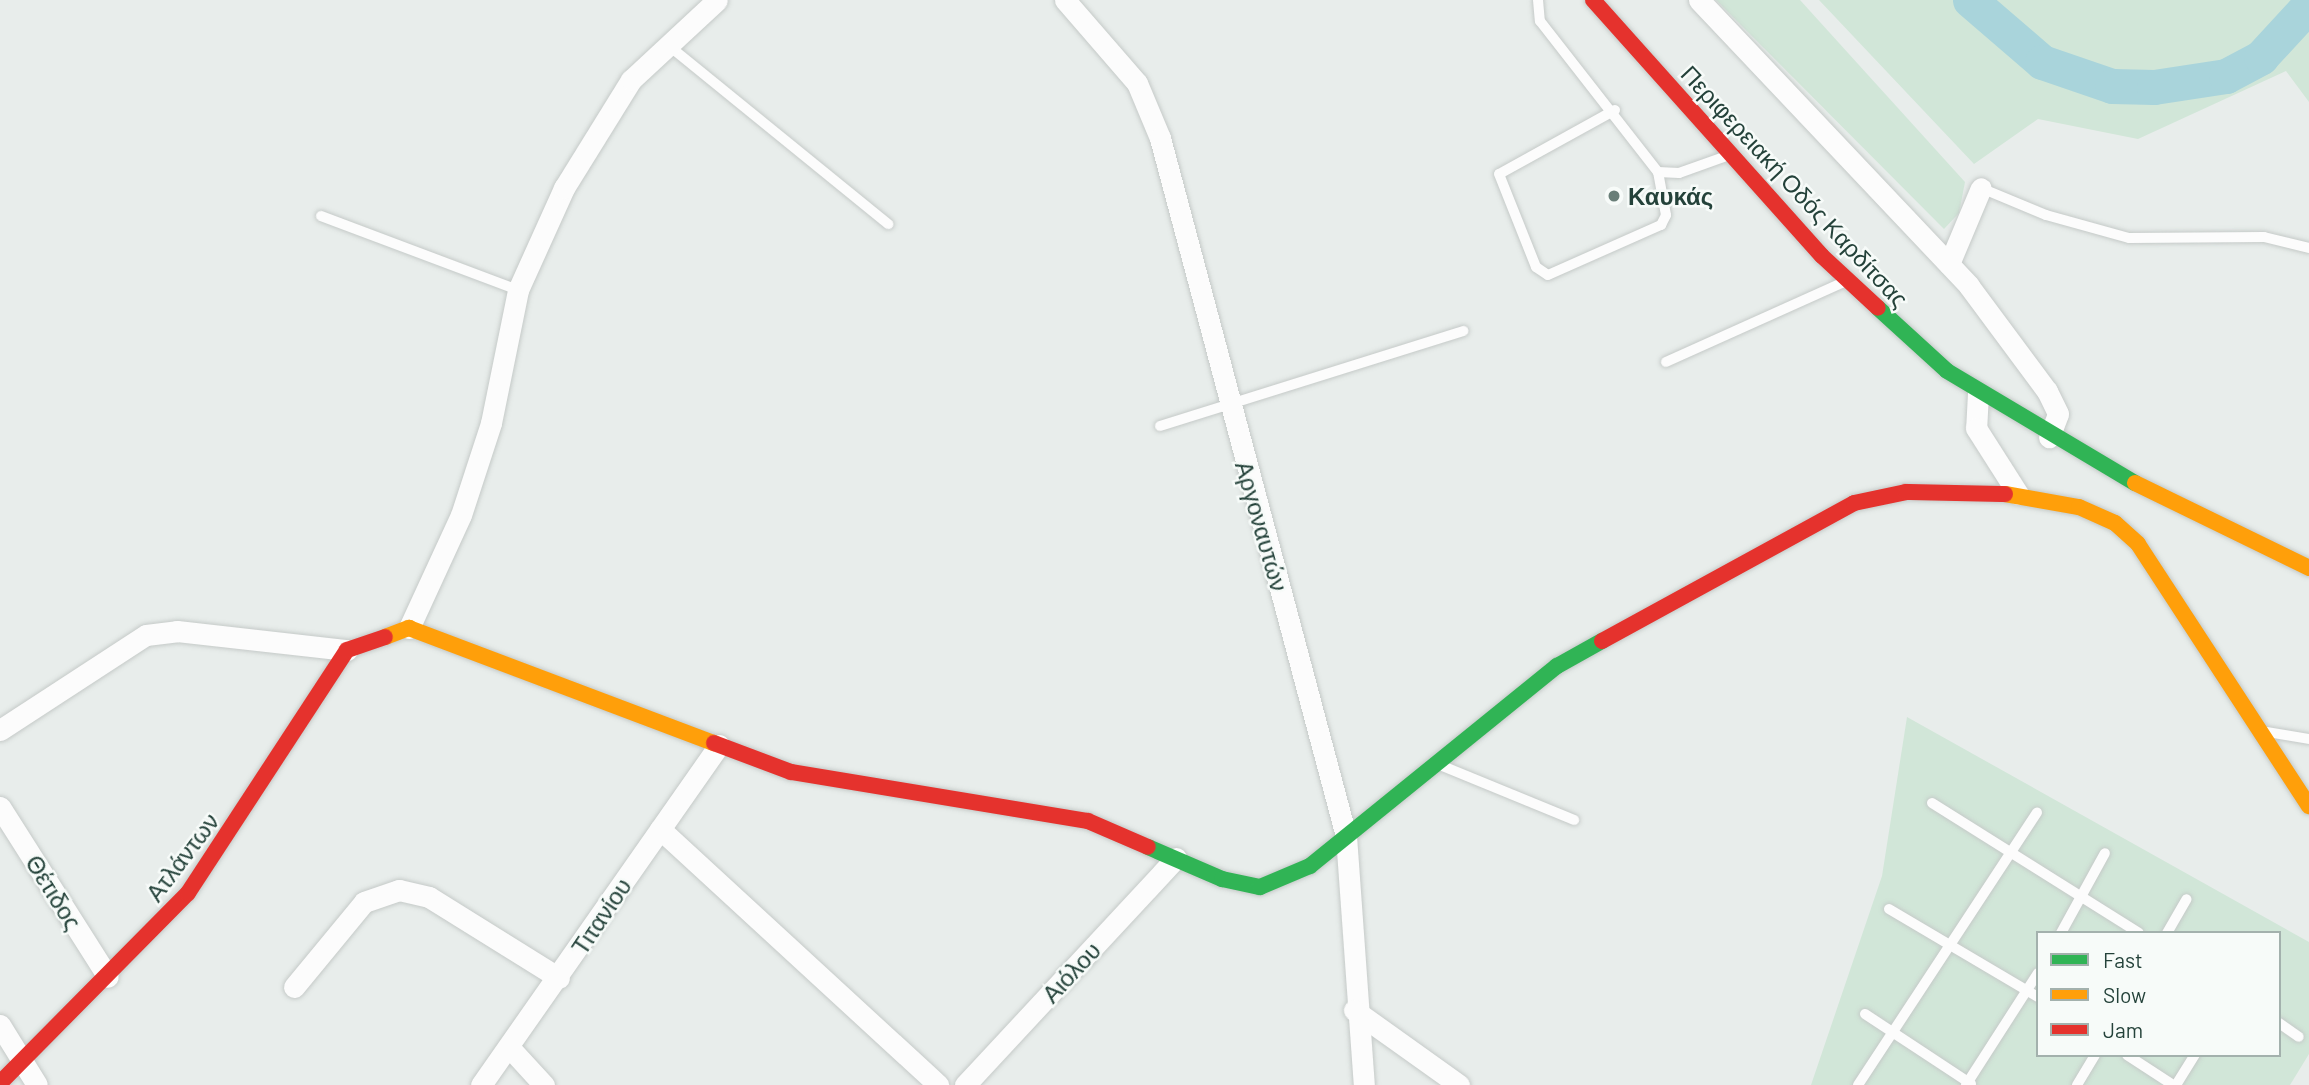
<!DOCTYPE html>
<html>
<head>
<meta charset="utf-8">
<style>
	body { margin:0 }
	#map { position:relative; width:2309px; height:1085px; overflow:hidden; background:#e8edeb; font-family:Barlow,sans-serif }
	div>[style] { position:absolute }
	.green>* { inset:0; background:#d1e6d8 }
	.river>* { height:35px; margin:-17.5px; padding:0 17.5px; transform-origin:17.5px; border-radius:17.5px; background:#a9d4db }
	.roads { filter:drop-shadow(0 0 2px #c5cac8) drop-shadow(0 0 2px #c5cac8) }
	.lane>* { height:10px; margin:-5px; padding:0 5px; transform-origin:5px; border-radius:5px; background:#fcfcfc }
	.street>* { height:21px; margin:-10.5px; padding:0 10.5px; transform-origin:10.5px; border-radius:10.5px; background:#fcfcfc }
	.fast>* { height:16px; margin:-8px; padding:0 8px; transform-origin:8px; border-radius:8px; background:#30b455 }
	.slow>* { height:16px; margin:-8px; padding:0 8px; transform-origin:8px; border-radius:8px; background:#ff9f0a }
	.jam>* { height:16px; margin:-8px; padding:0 8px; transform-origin:8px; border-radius:8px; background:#e5322d }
	.dots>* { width:19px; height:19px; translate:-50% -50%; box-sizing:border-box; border:4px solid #f7fbf9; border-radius:50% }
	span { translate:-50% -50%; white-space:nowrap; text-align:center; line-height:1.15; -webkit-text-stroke:5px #f7fbf9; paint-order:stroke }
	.street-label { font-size:24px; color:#24423a }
	.poi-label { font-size:24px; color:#24423a; font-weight:700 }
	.left { translate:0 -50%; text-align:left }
	.legend { position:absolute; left:2036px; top:931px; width:245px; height:126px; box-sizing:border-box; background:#f7fbf9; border:2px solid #a3b1ad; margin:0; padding:9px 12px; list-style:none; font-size:21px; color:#24423a }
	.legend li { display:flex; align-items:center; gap:14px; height:35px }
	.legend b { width:35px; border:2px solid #a3b1ad }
</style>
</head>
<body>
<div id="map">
	<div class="green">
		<i style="clip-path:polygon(1716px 0,1800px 0,1965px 182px,1959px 213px,1944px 229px)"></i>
		<i style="clip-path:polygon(1819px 0,2309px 0,2309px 102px,2286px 71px,2138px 139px,2038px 119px,1974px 164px)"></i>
		<i style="clip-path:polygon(evenodd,1907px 717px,2309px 942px,2309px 1054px,2290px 1085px,1811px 1085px,1882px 876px,1907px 717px,2038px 933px,2279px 933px,2279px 1055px,2038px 1055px,2038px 933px)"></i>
	</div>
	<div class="river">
		<i style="left:1970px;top:0;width:95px;rotate:40.7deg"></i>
		<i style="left:2042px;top:62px;width:74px;rotate:18.9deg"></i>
		<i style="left:2112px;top:86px;width:42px;rotate:1.4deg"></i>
		<i style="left:2154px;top:87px;width:73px;rotate:-8.7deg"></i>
		<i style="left:2226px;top:76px;width:40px;rotate:-28deg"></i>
		<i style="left:2261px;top:57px;width:71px;rotate:-47.3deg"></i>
	</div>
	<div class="roads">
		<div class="lane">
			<i style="left:1538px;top:0;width:21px;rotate:85deg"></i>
			<i style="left:1540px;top:21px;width:192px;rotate:52deg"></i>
			<i style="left:1658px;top:172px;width:21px;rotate:3deg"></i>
			<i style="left:1679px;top:173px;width:48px;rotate:-19.6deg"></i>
			<i style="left:668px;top:45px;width:284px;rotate:39.1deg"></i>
			<i style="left:1615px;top:110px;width:132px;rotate:151.1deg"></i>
			<i style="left:1499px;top:174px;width:100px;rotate:68.3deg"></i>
			<i style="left:1536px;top:267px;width:14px;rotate:34deg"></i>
			<i style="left:1548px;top:275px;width:124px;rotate:-23.9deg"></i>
			<i style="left:1661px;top:225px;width:11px;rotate:-63deg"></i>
			<i style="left:1666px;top:215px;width:44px;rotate:-100.5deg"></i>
			<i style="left:1981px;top:188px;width:70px;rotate:22.6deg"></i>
			<i style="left:2046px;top:215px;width:86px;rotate:15.5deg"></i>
			<i style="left:2129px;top:238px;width:135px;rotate:-0.4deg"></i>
			<i style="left:2264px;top:237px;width:46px;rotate:13.7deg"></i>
			<i style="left:321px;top:216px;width:210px;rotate:20.6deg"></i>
			<i style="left:1666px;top:362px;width:195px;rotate:-24.2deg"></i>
			<i style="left:1160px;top:426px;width:318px;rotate:-17.4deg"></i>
			<i style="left:2267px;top:732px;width:43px;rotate:9.5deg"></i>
			<i style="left:1440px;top:765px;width:145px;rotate:22.3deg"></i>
			<i style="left:1932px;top:803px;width:244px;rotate:32.1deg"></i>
			<i style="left:1889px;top:909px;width:173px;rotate:30.6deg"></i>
			<i style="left:2061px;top:933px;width:91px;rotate:-61.2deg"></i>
			<i style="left:2167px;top:933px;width:39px;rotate:-60deg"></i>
			<i style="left:1865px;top:1014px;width:127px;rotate:33.4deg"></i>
			<i style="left:2279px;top:1023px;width:24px;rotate:35deg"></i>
			<i style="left:2127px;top:1055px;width:55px;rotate:33.1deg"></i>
			<i style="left:1858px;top:1085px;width:326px;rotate:-56.7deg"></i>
			<i style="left:1966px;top:1085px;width:133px;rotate:-57.3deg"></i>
			<i style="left:2077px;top:1085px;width:35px;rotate:-59deg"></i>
			<i style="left:2176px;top:1085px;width:36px;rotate:-58deg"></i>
		</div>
		<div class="street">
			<i style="left:1065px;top:0;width:110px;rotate:49.1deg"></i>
			<i style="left:1137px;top:83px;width:60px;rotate:67.3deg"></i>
			<i style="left:1160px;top:138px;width:722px;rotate:75.08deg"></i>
			<i style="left:1346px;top:836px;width:250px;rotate:85.9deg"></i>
			<i style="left:1699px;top:0;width:393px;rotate:46.6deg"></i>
			<i style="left:1969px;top:286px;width:131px;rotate:53.4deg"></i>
			<i style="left:2047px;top:391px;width:25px;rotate:64deg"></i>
			<i style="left:2058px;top:414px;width:25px;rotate:111deg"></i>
			<i style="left:1949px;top:264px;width:82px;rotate:-67.2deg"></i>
			<i style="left:1978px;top:393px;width:35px;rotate:93deg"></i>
			<i style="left:1976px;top:428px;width:78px;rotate:57.5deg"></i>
			<i style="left:409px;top:628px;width:124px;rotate:-65.3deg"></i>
			<i style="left:461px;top:515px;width:97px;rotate:-71.9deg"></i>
			<i style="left:491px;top:423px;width:136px;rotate:-78.5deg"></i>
			<i style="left:518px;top:290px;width:112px;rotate:-65.7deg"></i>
			<i style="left:564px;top:188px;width:127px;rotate:-58.2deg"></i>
			<i style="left:631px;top:80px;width:117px;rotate:-42.9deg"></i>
			<i style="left:0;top:730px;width:174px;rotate:-33.1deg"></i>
			<i style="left:146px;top:635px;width:31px;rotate:-7deg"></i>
			<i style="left:177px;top:631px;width:171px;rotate:6.4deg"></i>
			<i style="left:0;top:807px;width:201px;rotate:57.6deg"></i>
			<i style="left:660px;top:829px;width:378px;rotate:42.6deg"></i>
			<i style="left:294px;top:987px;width:110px;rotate:-50.5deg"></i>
			<i style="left:364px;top:902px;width:37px;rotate:-19deg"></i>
			<i style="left:399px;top:890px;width:31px;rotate:13deg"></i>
			<i style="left:429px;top:897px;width:153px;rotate:31.9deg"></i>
			<i style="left:1354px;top:1010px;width:129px;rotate:35.5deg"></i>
			<i style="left:0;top:1025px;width:70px;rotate:58.3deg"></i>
			<i style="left:509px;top:1047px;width:52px;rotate:47.4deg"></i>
			<i style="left:481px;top:1085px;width:415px;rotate:-55deg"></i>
			<i style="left:965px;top:1085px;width:310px;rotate:-47.1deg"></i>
		</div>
		<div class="fast">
			<i style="left:1878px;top:308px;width:93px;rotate:42.4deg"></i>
			<i style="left:1947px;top:371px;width:219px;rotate:30.8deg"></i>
			<i style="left:1148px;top:847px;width:81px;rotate:23.4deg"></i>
			<i style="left:1222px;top:879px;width:39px;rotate:12deg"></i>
			<i style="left:1260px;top:887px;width:54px;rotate:-22.8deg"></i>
			<i style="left:1310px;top:866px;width:318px;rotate:-39deg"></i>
			<i style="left:1557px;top:666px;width:51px;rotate:-29.1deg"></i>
		</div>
		<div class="slow">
			<i style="left:2135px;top:483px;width:194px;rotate:26deg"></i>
			<i style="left:2005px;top:494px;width:75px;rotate:10deg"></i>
			<i style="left:2079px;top:507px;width:39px;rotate:24deg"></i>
			<i style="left:2115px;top:523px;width:31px;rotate:42deg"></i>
			<i style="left:2138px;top:544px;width:313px;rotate:56.9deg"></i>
			<i style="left:385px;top:637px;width:26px;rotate:-21deg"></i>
			<i style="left:409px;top:628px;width:326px;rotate:20.7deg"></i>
		</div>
		<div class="jam">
			<i style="left:1593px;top:0;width:343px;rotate:48.2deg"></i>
			<i style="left:1822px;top:256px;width:76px;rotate:42.9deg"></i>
			<i style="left:1602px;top:641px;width:287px;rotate:-28.7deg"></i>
			<i style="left:1854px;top:503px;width:53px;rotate:-11.9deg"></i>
			<i style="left:1906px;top:492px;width:99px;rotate:1.2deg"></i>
			<i style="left:714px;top:743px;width:82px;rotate:20.6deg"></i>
			<i style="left:791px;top:772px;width:301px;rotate:9.4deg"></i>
			<i style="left:1088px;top:821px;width:65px;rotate:23.4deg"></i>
			<i style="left:0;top:1083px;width:267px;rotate:-45.3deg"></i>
			<i style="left:188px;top:893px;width:290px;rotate:-56.8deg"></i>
			<i style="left:347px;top:650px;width:40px;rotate:-18.9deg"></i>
		</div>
	</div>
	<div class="dots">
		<i style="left:1614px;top:196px;background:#697e78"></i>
	</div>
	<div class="street-label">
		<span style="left:1795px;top:186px;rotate:47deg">Περιφερειακή Οδός Καρδίτσας</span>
		<span style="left:1262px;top:526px;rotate:74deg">Αργοναυτών</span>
		<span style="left:182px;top:857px;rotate:-53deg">Ατλάντων</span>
		<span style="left:54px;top:892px;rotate:58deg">Θέτιδος</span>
		<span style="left:601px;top:916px;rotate:-56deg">Τιτανίου</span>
		<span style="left:1071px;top:972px;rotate:-47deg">Αιόλου</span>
	</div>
	<div class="poi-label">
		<span class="left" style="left:1628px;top:196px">Καυκάς</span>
	</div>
	<ul class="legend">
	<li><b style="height:9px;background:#30b455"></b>Fast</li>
	<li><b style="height:9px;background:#ff9f0a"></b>Slow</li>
	<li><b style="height:9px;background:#e5322d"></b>Jam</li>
	</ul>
</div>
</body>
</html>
